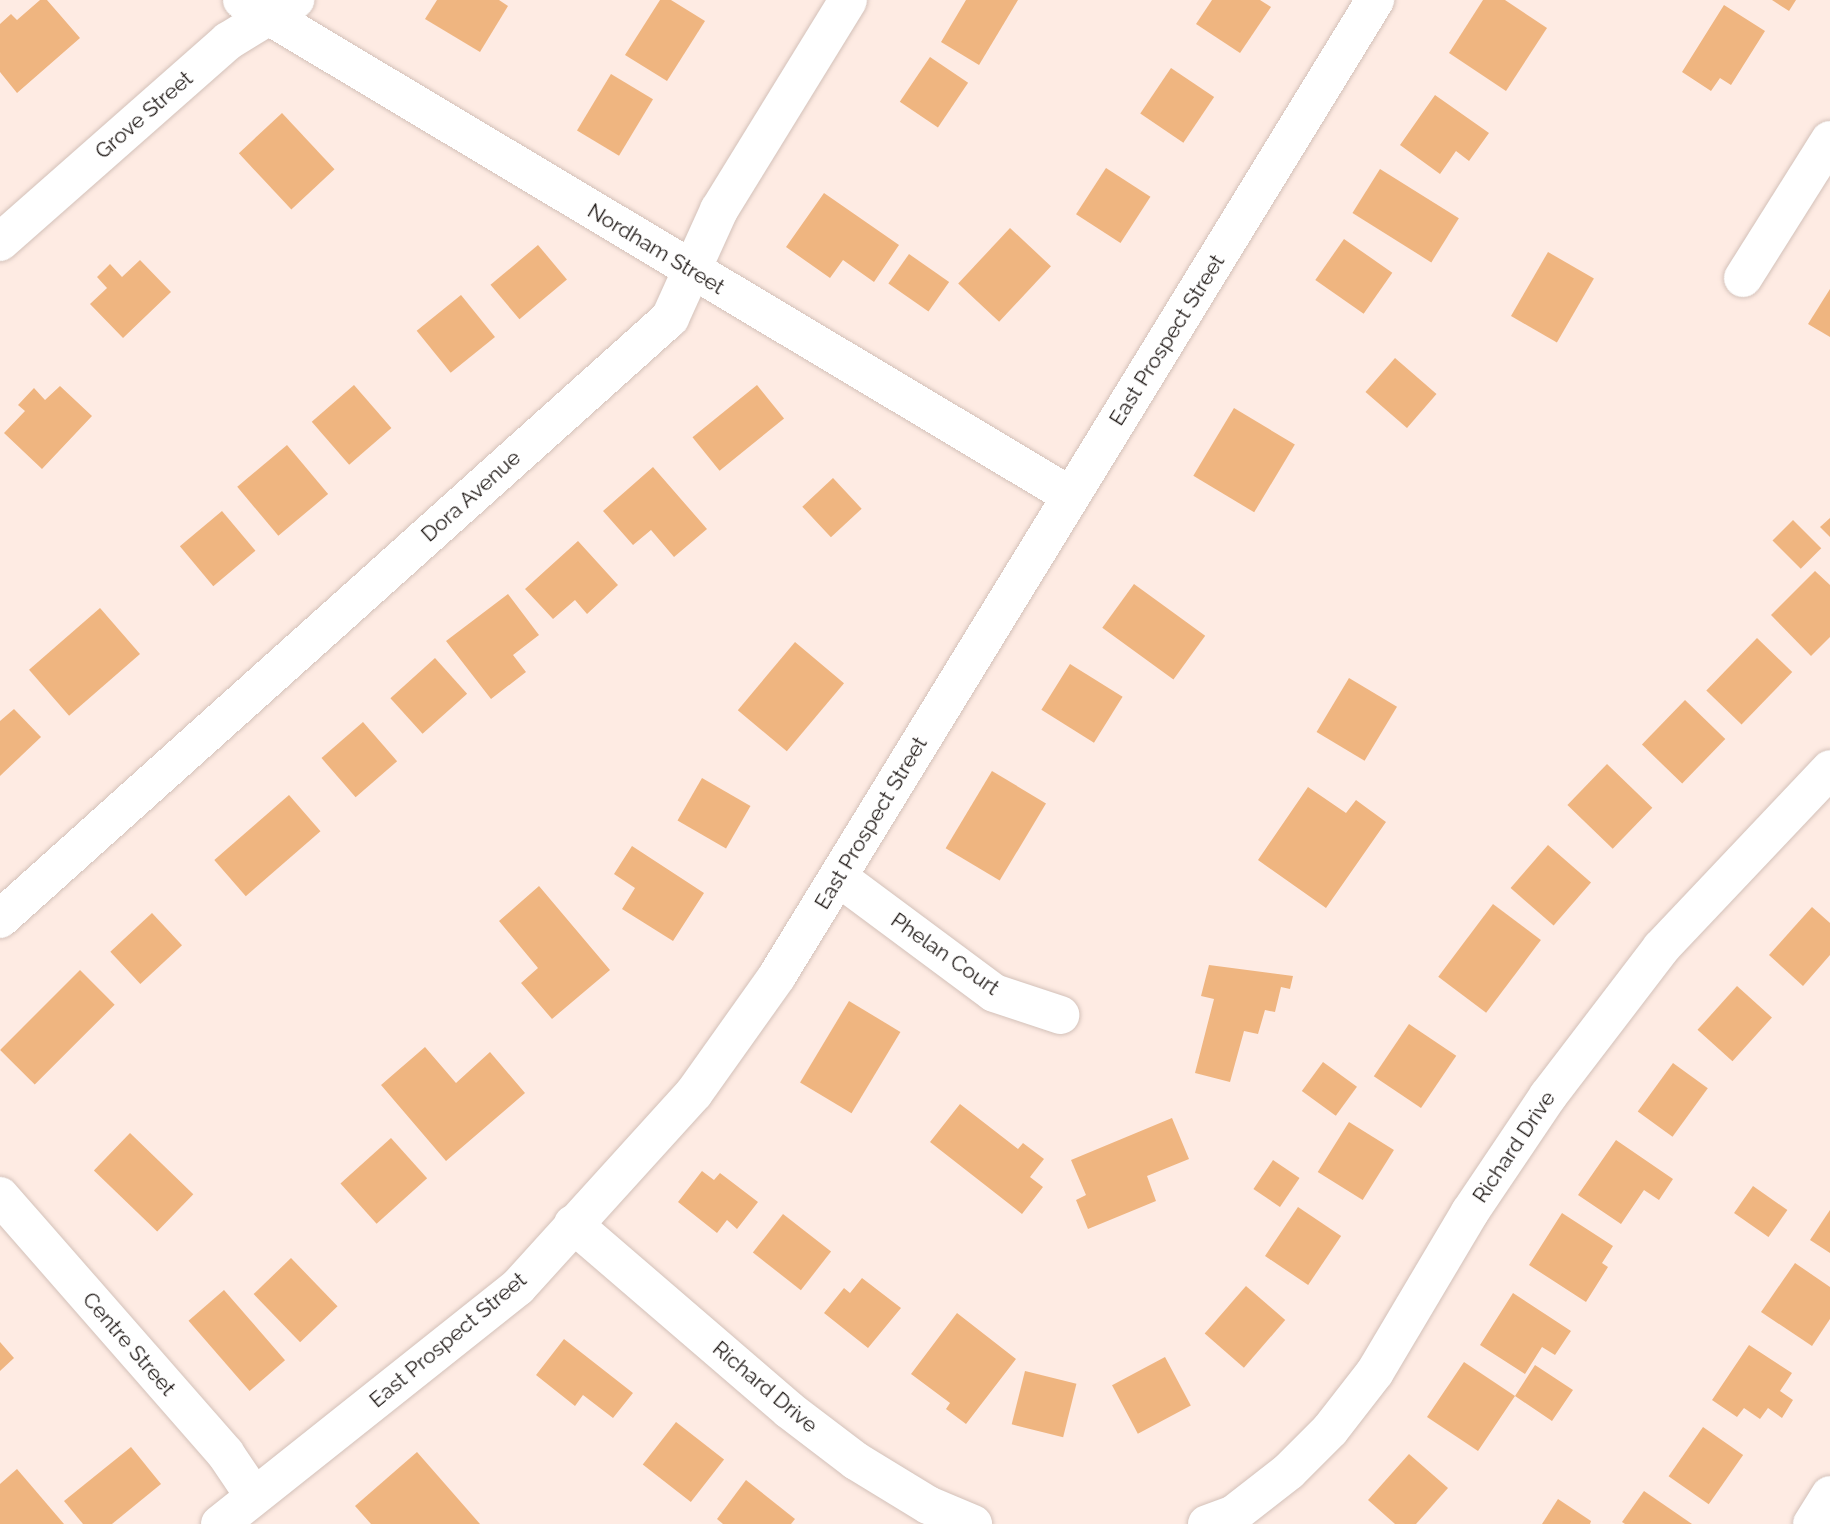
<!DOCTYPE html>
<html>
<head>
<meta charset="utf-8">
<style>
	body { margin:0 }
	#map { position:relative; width:1830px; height:1524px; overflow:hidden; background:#feebe3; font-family:Raleway,sans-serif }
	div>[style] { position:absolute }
	.building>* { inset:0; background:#efb580; transform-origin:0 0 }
	.roads { filter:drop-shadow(0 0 2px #d3c1b9) drop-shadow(0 0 2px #d3c1b9) }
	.minor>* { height:38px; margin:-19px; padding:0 19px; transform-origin:19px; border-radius:19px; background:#fff }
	span { translate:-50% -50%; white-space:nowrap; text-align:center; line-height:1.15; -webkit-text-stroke:6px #fff; paint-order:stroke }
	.street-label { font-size:21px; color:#201a17 }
</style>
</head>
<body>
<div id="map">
	<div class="building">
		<i style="clip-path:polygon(40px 0,47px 0,80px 38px,17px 93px,0 72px,0 24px,11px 14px,17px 20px)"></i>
		<i style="clip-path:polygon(437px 0,499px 0,508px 6px,480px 52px,425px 19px)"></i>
		<i style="clip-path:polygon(660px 0,671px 0,705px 21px,667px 81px,625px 55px)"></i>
		<i style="clip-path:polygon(966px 0,1018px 0,979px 65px,941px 42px)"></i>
		<i style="clip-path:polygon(1212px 0,1260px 0,1271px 7px,1240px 53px,1196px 24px)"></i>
		<i style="clip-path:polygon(1483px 0,1505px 0,1547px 28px,1506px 91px,1449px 53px)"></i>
		<i style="clip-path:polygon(1772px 0,1796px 0,1789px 11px)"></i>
		<i style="clip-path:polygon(1724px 5px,1765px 31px,1731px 85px,1720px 78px,1711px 91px,1682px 72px)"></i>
		<i style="left:930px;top:57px;width:46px;height:54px;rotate:34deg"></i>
		<i style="left:1171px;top:68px;width:52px;height:55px;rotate:34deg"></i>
		<i style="left:611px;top:74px;width:49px;height:66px;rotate:31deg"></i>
		<i style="clip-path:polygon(1435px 95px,1489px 133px,1469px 161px,1456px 151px,1440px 174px,1400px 145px)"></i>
		<i style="left:282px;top:113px;width:77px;height:59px;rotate:47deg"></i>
		<i style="left:1106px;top:168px;width:53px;height:55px;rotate:33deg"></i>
		<i style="left:1380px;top:169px;width:93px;height:52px;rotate:32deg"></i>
		<i style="clip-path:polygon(824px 193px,899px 245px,874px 282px,843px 260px,830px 278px,786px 247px)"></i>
		<i style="left:1010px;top:228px;width:56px;height:76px;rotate:43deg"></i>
		<i style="left:1344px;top:239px;width:59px;height:50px;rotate:35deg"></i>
		<i style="left:538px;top:245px;width:45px;height:62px;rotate:50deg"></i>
		<i style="left:1548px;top:252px;width:53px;height:74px;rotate:30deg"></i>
		<i style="left:909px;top:254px;width:49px;height:36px;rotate:35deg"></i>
		<i style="clip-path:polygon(140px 260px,171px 292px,123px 338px,90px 304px,107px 288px,97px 277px,110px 264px,122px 277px)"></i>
		<i style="clip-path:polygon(1830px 289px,1830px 337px,1808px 324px)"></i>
		<i style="left:461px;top:295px;width:54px;height:57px;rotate:51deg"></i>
		<i style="left:1395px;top:358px;width:55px;height:45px;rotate:41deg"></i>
		<i style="left:354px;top:385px;width:57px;height:56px;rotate:49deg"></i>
		<i style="left:757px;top:385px;width:43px;height:83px;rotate:51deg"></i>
		<i style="clip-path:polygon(60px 386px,92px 416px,42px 469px,4px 433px,25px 411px,18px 405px,34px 388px,45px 400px)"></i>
		<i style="left:1234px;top:408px;width:71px;height:79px;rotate:31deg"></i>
		<i style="left:287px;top:445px;width:64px;height:65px;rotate:50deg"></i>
		<i style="clip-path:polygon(653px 467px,707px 529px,674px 557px,651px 530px,633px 545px,603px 511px)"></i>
		<i style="left:833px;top:478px;width:42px;height:42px;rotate:47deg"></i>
		<i style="left:222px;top:511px;width:52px;height:55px;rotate:50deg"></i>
		<i style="clip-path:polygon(1830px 518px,1830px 537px,1820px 527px)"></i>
		<i style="left:1793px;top:520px;width:40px;height:29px;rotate:45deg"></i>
		<i style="clip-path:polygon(578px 541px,618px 585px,587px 614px,575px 600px,553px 619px,525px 589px)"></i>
		<i style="clip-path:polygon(1815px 571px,1830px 585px,1830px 637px,1811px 656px,1771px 615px)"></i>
		<i style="left:1134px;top:584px;width:88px;height:54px;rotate:36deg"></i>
		<i style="clip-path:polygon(508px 594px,539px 635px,513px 655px,526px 672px,491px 699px,446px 641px)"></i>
		<i style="left:100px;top:608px;width:61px;height:94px;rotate:49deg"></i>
		<i style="left:1757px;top:638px;width:49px;height:73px;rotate:44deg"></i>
		<i style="left:795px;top:642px;width:64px;height:89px;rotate:40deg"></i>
		<i style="left:435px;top:658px;width:48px;height:60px;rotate:48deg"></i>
		<i style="left:1070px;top:664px;width:62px;height:54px;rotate:32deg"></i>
		<i style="left:1349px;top:678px;width:56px;height:63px;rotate:31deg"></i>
		<i style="left:1685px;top:700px;width:56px;height:62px;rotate:44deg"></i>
		<i style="clip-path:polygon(14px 709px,41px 737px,0 776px,0 721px)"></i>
		<i style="left:363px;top:722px;width:52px;height:55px;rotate:49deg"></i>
		<i style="left:1607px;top:764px;width:63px;height:57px;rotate:44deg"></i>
		<i style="left:992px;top:771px;width:63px;height:90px;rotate:31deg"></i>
		<i style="left:702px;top:778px;width:56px;height:49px;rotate:30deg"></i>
		<i style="clip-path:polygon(1308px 787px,1346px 813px,1356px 800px,1386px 822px,1326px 908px,1258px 860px)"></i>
		<i style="left:289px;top:795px;width:48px;height:99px;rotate:49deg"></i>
		<i style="left:1548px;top:845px;width:57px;height:57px;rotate:41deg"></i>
		<i style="clip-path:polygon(632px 846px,704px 893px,673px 941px,622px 909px,635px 888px,614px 874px)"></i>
		<i style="clip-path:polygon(539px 886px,610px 970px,552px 1019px,521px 983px,538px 968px,499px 921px)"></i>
		<i style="left:1493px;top:904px;width:60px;height:91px;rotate:37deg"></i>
		<i style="clip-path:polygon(1812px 907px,1830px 923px,1830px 955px,1803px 986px,1769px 955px)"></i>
		<i style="left:152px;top:913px;width:44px;height:57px;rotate:47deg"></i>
		<i style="clip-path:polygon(1209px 965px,1293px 976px,1290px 989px,1281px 987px,1275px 1012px,1265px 1010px,1258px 1034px,1244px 1031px,1230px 1082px,1195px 1073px,1214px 999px,1201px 996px)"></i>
		<i style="left:80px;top:970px;width:49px;height:113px;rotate:45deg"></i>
		<i style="left:1737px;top:986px;width:47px;height:59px;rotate:42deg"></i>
		<i style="left:849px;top:1001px;width:60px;height:95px;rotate:31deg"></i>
		<i style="left:1409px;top:1024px;width:57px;height:63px;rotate:34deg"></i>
		<i style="clip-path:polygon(425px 1047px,456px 1083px,490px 1052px,525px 1093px,446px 1161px,381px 1085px)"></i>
		<i style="left:1323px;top:1062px;width:42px;height:36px;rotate:36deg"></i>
		<i style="left:1673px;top:1063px;width:43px;height:60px;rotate:36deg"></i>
		<i style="clip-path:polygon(960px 1104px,1018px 1149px,1023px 1143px,1044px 1159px,1030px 1177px,1043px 1187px,1022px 1214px,930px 1142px)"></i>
		<i style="clip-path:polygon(1172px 1118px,1189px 1159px,1147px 1176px,1156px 1201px,1088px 1229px,1076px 1200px,1086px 1195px,1071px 1160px)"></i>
		<i style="left:1349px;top:1122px;width:53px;height:59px;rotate:32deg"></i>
		<i style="left:130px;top:1133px;width:88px;height:52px;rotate:44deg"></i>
		<i style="left:391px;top:1138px;width:54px;height:68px;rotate:48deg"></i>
		<i style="clip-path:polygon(1616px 1140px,1673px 1179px,1659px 1200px,1644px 1190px,1621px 1224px,1578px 1195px)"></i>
		<i style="left:1273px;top:1160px;width:32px;height:35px;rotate:34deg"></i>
		<i style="clip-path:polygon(702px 1171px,714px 1180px,720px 1173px,758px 1202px,737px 1229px,727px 1220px,717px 1233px,678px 1202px)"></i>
		<i style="left:1753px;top:1186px;width:42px;height:33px;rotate:35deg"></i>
		<i style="left:1298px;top:1207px;width:52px;height:59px;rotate:34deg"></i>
		<i style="clip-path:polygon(1830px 1210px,1830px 1253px,1810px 1240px)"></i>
		<i style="clip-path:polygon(1562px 1213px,1613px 1246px,1602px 1263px,1608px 1267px,1586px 1302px,1529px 1265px)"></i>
		<i style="left:783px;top:1214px;width:61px;height:49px;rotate:38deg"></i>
		<i style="left:291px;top:1258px;width:67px;height:52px;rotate:46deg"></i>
		<i style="clip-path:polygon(1795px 1263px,1830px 1287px,1830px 1319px,1812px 1346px,1761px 1312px)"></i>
		<i style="clip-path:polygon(862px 1278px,901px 1308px,868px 1348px,824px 1313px,844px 1288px,850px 1293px)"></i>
		<i style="left:1246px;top:1286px;width:52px;height:63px;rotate:41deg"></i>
		<i style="left:224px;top:1290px;width:93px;height:47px;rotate:49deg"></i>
		<i style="clip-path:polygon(1513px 1293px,1571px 1331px,1555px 1355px,1542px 1347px,1525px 1374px,1480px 1345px)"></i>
		<i style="clip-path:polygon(957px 1313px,1016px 1359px,966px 1424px,946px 1409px,950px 1403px,911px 1374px)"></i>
		<i style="clip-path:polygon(564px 1339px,633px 1393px,613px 1418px,583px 1395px,575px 1406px,536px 1375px)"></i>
		<i style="clip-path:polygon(0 1342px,14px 1358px,0 1371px)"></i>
		<i style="clip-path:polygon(1749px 1345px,1792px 1373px,1780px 1391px,1793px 1400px,1782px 1418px,1768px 1408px,1760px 1419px,1744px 1408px,1737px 1417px,1712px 1400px)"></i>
		<i style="left:1165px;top:1357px;width:55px;height:60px;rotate:62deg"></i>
		<i style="clip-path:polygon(1464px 1362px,1515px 1396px,1535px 1365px,1573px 1390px,1552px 1421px,1515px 1396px,1478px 1451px,1427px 1417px)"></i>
		<i style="left:1025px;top:1371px;width:53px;height:55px;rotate:14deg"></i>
		<i style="left:676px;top:1422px;width:61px;height:54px;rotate:38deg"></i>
		<i style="left:1703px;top:1427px;width:49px;height:60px;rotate:35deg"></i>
		<i style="clip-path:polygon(131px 1447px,161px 1484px,112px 1524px,83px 1524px,64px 1501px)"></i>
		<i style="clip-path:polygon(417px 1452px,480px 1524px,371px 1524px,355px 1506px)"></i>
		<i style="clip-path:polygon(1409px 1454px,1448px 1488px,1416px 1524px,1395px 1524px,1368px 1500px)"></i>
		<i style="clip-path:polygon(17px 1469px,64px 1524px,0 1524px,0 1484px)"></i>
		<i style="clip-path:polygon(746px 1480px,795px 1519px,791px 1524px,723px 1524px,717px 1519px)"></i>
		<i style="clip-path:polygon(1644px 1491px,1692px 1524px,1625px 1524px,1622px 1522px)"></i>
		<i style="clip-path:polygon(1558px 1499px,1591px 1521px,1590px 1524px,1542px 1524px)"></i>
	</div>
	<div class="roads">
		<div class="minor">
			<i style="left:242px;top:0;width:966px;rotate:30.89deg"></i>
			<i style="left:0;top:242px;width:304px;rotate:-41.4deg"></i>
			<i style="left:228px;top:41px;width:79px;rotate:-31.5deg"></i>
			<i style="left:1743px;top:278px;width:163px;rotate:-57.8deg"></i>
			<i style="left:838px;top:877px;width:194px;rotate:36.6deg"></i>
			<i style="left:994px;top:993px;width:70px;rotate:18.4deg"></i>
			<i style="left:0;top:919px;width:900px;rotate:-41.89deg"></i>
			<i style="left:670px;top:318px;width:119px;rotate:-65.6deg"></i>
			<i style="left:719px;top:210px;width:246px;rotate:-58.4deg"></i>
			<i style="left:0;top:1196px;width:342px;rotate:48.8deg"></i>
			<i style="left:225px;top:1453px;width:52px;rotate:56deg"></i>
			<i style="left:573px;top:1224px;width:285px;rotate:40.7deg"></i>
			<i style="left:789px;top:1410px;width:84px;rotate:37.3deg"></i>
			<i style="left:856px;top:1461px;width:84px;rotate:31.4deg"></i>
			<i style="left:928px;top:1505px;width:49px;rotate:22.9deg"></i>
			<i style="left:220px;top:1524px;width:381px;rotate:-38.5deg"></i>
			<i style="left:518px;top:1287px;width:262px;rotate:-47.8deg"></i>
			<i style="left:694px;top:1093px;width:143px;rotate:-54.6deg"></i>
			<i style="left:777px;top:976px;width:1145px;rotate:-58.5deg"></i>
			<i style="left:1207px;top:1524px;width:29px;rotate:-20deg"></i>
			<i style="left:1234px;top:1514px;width:70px;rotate:-38deg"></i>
			<i style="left:1289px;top:1471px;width:58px;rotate:-45deg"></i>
			<i style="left:1330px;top:1430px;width:73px;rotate:-52.2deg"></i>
			<i style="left:1375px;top:1372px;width:186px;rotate:-59.3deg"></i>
			<i style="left:1470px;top:1212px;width:140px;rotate:-56.1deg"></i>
			<i style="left:1548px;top:1096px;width:186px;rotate:-52.6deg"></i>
			<i style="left:1661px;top:948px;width:246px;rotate:-46.6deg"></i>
			<i style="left:1812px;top:1524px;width:34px;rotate:-58deg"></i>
		</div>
	</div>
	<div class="street-label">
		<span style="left:144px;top:115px;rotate:-41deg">Grove Street</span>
		<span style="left:656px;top:249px;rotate:31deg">Nordham Street</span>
		<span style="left:1167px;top:340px;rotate:-58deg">East Prospect Street</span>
		<span style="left:471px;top:496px;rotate:-42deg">Dora Avenue</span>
		<span style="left:871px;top:823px;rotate:-59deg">East Prospect Street</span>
		<span style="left:945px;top:954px;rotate:35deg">Phelan Court</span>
		<span style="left:1514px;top:1147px;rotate:-56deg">Richard Drive</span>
		<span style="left:448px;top:1340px;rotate:-40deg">East Prospect Street</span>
		<span style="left:129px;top:1344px;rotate:49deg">Centre Street</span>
		<span style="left:765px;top:1387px;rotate:40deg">Richard Drive</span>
	</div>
</div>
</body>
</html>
